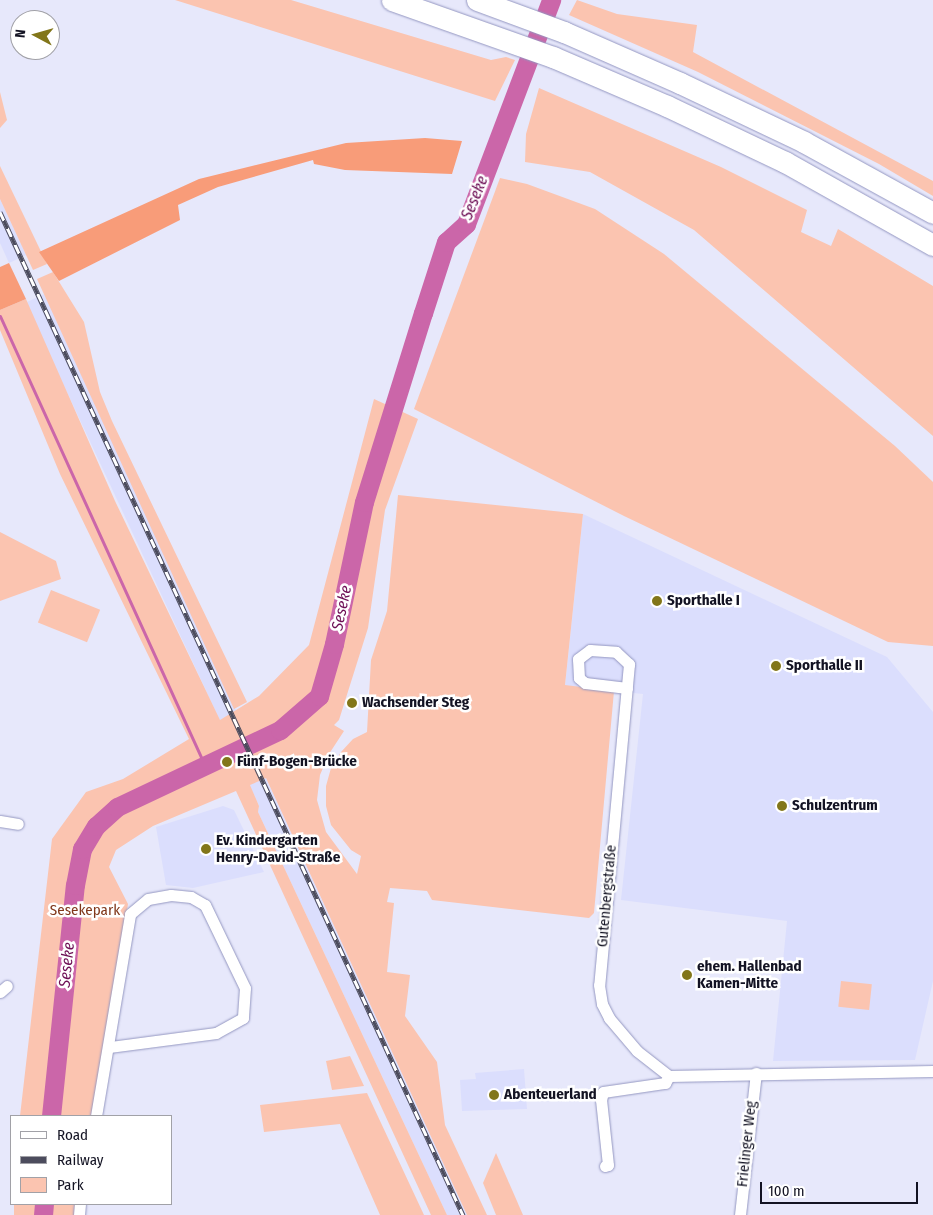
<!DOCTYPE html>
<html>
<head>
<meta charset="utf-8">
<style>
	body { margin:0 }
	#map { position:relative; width:933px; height:1215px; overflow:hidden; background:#e7e8fb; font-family:"Fira Sans Condensed",sans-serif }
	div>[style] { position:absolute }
	.built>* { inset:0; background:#dbdefd }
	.green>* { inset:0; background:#fbc4b0; transform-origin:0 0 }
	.forest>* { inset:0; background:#f89c79 }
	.stream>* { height:3px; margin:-1.5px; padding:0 1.5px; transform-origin:1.5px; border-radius:1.5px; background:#cb66a9 }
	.river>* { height:19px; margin:-9.5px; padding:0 9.5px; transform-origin:9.5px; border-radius:9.5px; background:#cb66a9 }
	.roads { filter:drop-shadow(0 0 1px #9497c1) drop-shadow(0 0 1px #9497c1) }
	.street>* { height:11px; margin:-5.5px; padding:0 5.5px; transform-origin:5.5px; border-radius:5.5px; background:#fff }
	.highway>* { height:21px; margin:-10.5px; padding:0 10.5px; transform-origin:10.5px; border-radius:10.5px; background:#fff }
	.rail>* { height:5px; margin-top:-2.5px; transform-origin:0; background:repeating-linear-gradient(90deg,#fff 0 9px,#4c4c5d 0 18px); box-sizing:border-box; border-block:1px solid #4c4c5d }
	.dots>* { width:14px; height:14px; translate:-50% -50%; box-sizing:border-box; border:2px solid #fff; border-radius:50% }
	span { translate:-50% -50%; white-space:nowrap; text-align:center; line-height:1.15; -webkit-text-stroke:5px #fff; paint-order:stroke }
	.poi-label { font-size:15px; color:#131323; font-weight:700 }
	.left { translate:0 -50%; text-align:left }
	.street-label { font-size:15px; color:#131323 }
	.park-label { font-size:15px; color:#81381b }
	.water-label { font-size:16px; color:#6d0f55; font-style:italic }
	.legend { position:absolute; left:10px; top:1115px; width:162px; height:90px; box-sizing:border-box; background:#fff; border:1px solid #a1a1a7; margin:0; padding:6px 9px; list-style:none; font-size:15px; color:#131323 }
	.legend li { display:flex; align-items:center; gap:10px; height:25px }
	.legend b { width:25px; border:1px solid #a1a1a7 }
	.north { position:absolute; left:10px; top:10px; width:50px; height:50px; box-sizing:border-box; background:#fff; border:1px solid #a1a1a7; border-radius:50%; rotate:276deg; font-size:14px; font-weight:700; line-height:20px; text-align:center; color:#131323 }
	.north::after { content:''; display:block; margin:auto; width:18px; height:22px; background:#82761a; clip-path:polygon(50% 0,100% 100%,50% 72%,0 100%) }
	.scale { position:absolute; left:760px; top:1182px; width:158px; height:22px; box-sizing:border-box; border:2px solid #131323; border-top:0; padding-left:6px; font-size:15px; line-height:18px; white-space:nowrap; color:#131323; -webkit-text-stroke:4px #fff; paint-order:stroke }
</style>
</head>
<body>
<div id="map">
	<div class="built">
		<i style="clip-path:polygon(0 199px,26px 255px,9px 263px,0 243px)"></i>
		<i style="clip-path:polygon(44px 294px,239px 717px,222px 725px,38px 330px,27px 302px)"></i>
		<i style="clip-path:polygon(583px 514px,887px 657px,933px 712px,933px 981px,915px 1060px,773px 1061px,787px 921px,621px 900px,643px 694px,565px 686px)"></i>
		<i style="clip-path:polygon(263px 772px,467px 1215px,447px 1215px,258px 812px,259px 806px,247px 779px)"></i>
		<i style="clip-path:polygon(223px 806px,234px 810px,264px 872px,193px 888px,166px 885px,156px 827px)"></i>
		<i style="clip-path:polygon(524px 1069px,527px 1109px,462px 1111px,460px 1080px,476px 1079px,475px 1073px)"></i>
	</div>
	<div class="green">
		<i style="clip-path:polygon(175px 0,291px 0,491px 60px,506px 57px,515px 60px,495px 101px)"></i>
		<i style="clip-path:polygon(577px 0,617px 14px,697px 25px,693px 52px,933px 181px,933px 196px,879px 164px,698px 72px,569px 15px)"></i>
		<i style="clip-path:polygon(539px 88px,721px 167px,807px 210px,801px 232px,831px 246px,838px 229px,933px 286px,933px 436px,694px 230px,590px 172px,525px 162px,526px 134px)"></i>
		<i style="clip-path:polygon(0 92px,7px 120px,0 128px)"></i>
		<i style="clip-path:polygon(0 166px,47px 264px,33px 270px,0 199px)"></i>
		<i style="clip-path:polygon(500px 178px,527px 184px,595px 209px,664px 254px,895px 446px,933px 482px,933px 646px,888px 642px,624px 516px,414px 409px)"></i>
		<i style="clip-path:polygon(53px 272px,84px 322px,100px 392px,112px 421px,247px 702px,234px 709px,37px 279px)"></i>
		<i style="clip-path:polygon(26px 299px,115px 501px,220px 720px,259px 696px,309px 645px,374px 399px,418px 419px,385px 510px,368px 628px,339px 720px,334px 725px,344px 731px,329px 754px,320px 775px,317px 800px,326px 832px,357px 874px,361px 856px,351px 850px,331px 825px,326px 806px,326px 786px,331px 768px,341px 752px,353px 739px,367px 732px,371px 660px,387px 611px,398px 495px,583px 514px,565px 685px,614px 691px,594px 913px,589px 918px,432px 900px,427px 891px,390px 888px,387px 902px,394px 903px,387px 972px,410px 975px,405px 1016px,437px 1062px,445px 1125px,487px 1215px,467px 1215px,266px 778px,250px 785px,259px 806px,258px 812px,447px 1215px,431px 1215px,236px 791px,153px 826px,116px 850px,109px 867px,128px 904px,92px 1116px,20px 1116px,52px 839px,86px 792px,123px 779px,189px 739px,60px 474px,0 330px,0 310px)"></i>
		<i style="clip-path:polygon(0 532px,56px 561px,61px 579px,0 601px)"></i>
		<i style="left:51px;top:590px;width:53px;height:35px;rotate:22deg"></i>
		<i style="left:841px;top:981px;width:31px;height:26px;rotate:6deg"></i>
		<i style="clip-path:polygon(350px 1056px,364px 1086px,332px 1090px,326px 1061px)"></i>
		<i style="clip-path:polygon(367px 1093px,424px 1215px,380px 1215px,340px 1124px,264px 1132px,260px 1105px)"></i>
		<i style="clip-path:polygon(496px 1153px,523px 1215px,496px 1215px,483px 1183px)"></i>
		<i style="left:14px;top:1204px;width:65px;height:11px"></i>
	</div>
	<div class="forest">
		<i style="clip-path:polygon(425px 138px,462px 141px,452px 174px,345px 170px,314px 164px,313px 160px,218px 187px,178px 205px,180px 220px,59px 281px,39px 252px,199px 179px,346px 143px)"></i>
		<i style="clip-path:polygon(9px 263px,26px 299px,0 310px,0 267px)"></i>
	</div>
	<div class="stream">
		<i style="left:0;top:316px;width:496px;rotate:65.5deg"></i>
	</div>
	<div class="river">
		<i style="left:51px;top:1116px;width:232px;rotate:-84.1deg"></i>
		<i style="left:75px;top:885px;width:37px;rotate:-79deg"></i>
		<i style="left:82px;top:849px;width:27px;rotate:-59deg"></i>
		<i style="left:96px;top:826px;width:28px;rotate:-42deg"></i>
		<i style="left:117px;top:807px;width:180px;rotate:-25.3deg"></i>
		<i style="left:280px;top:730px;width:52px;rotate:-41.1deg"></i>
		<i style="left:319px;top:696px;width:54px;rotate:-73.9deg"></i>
		<i style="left:334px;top:644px;width:145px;rotate:-78.1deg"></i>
		<i style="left:364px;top:502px;width:198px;rotate:-72.7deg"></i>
		<i style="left:423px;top:313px;width:75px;rotate:-72.1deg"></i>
		<i style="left:446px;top:242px;width:27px;rotate:-42deg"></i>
		<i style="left:466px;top:224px;width:240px;rotate:-69.2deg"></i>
		<i style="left:43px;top:1215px;width:11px;rotate:-85deg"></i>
	</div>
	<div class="roads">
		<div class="street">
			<i style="left:627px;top:688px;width:42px;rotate:-173.2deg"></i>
			<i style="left:585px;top:683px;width:8px;rotate:-140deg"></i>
			<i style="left:579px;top:678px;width:19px;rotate:-93deg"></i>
			<i style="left:578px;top:659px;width:15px;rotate:-37deg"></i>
			<i style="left:590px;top:650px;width:26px;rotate:4deg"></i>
			<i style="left:616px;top:652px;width:18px;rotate:43deg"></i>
			<i style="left:629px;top:664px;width:322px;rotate:95.3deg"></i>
			<i style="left:599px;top:985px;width:19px;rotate:81deg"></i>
			<i style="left:602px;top:1004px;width:16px;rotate:63deg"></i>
			<i style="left:609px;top:1018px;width:43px;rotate:49.7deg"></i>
			<i style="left:637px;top:1051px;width:41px;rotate:38deg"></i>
			<i style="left:669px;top:1076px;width:264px;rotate:-1.1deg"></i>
			<i style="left:0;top:821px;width:18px;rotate:9deg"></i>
			<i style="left:0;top:992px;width:9px;rotate:-41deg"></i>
			<i style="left:96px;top:1116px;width:205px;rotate:-80.4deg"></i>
			<i style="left:130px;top:914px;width:23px;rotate:-40deg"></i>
			<i style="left:148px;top:899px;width:23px;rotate:-10deg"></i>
			<i style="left:171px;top:895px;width:20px;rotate:6deg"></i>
			<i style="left:191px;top:897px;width:16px;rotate:30deg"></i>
			<i style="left:205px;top:905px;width:92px;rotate:64.3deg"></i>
			<i style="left:245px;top:988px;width:30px;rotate:94deg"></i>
			<i style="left:243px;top:1018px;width:31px;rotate:151deg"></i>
			<i style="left:216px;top:1033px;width:108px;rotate:172.5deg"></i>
			<i style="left:605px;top:1166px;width:3px;rotate:-18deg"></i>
			<i style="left:608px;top:1165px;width:65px;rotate:-96.1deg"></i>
			<i style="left:601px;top:1100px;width:8px;rotate:-76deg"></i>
			<i style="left:603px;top:1092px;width:63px;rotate:-8.3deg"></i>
			<i style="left:665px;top:1083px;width:8px;rotate:-60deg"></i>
			<i style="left:79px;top:1215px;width:11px;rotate:-85deg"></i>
			<i style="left:740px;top:1215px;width:143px;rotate:-83.6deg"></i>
		</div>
		<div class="highway">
			<i style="left:392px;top:0;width:171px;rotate:19.5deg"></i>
			<i style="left:553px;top:57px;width:124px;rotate:23.3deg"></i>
			<i style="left:667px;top:106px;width:131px;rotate:25.4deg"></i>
			<i style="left:785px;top:162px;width:170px;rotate:29.3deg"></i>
			<i style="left:477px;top:0;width:93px;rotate:20.2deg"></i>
			<i style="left:564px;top:32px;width:127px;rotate:23.7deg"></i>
			<i style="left:680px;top:83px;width:137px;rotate:25.4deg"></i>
			<i style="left:804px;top:142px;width:147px;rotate:28.8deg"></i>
		</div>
	</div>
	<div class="rail">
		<i style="left:0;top:212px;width:1105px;rotate:65.22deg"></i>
	</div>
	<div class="dots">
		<i style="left:657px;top:601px;background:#82761a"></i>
		<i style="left:776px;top:666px;background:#82761a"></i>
		<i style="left:352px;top:703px;background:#82761a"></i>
		<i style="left:227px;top:762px;background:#82761a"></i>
		<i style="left:782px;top:806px;background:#82761a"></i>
		<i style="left:206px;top:849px;background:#82761a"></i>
		<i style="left:687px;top:975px;background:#82761a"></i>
		<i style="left:494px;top:1095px;background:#82761a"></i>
	</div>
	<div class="poi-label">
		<span class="left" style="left:667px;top:601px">Sporthalle I</span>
		<span class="left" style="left:786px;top:666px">Sporthalle II</span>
		<span class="left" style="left:362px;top:703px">Wachsender Steg</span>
		<span class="left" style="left:237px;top:762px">Fünf-Bogen-Brücke</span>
		<span class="left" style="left:792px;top:806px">Schulzentrum</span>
		<span class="left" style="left:216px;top:849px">Ev. Kindergarten<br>Henry-David-Straße</span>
		<span class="left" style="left:697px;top:975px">ehem. Hallenbad<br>Kamen-Mitte</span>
		<span class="left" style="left:504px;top:1095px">Abenteuerland</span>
	</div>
	<div class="street-label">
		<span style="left:607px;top:896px;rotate:-85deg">Gutenbergstraße</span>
		<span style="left:747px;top:1144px;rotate:-84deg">Frielinger Weg</span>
	</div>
	<div class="park-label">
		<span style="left:85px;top:911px">Sesekepark</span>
	</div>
	<div class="water-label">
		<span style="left:475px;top:198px;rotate:-68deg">Seseke</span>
		<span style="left:342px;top:608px;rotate:-78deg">Seseke</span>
		<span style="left:67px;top:965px;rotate:-84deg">Seseke</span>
	</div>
	<ul class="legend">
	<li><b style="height:6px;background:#fff"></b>Road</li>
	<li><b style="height:6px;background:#4c4c5d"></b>Railway</li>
	<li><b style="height:14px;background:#fbc4b0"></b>Park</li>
	</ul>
	<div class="north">N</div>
	<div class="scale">100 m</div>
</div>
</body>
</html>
